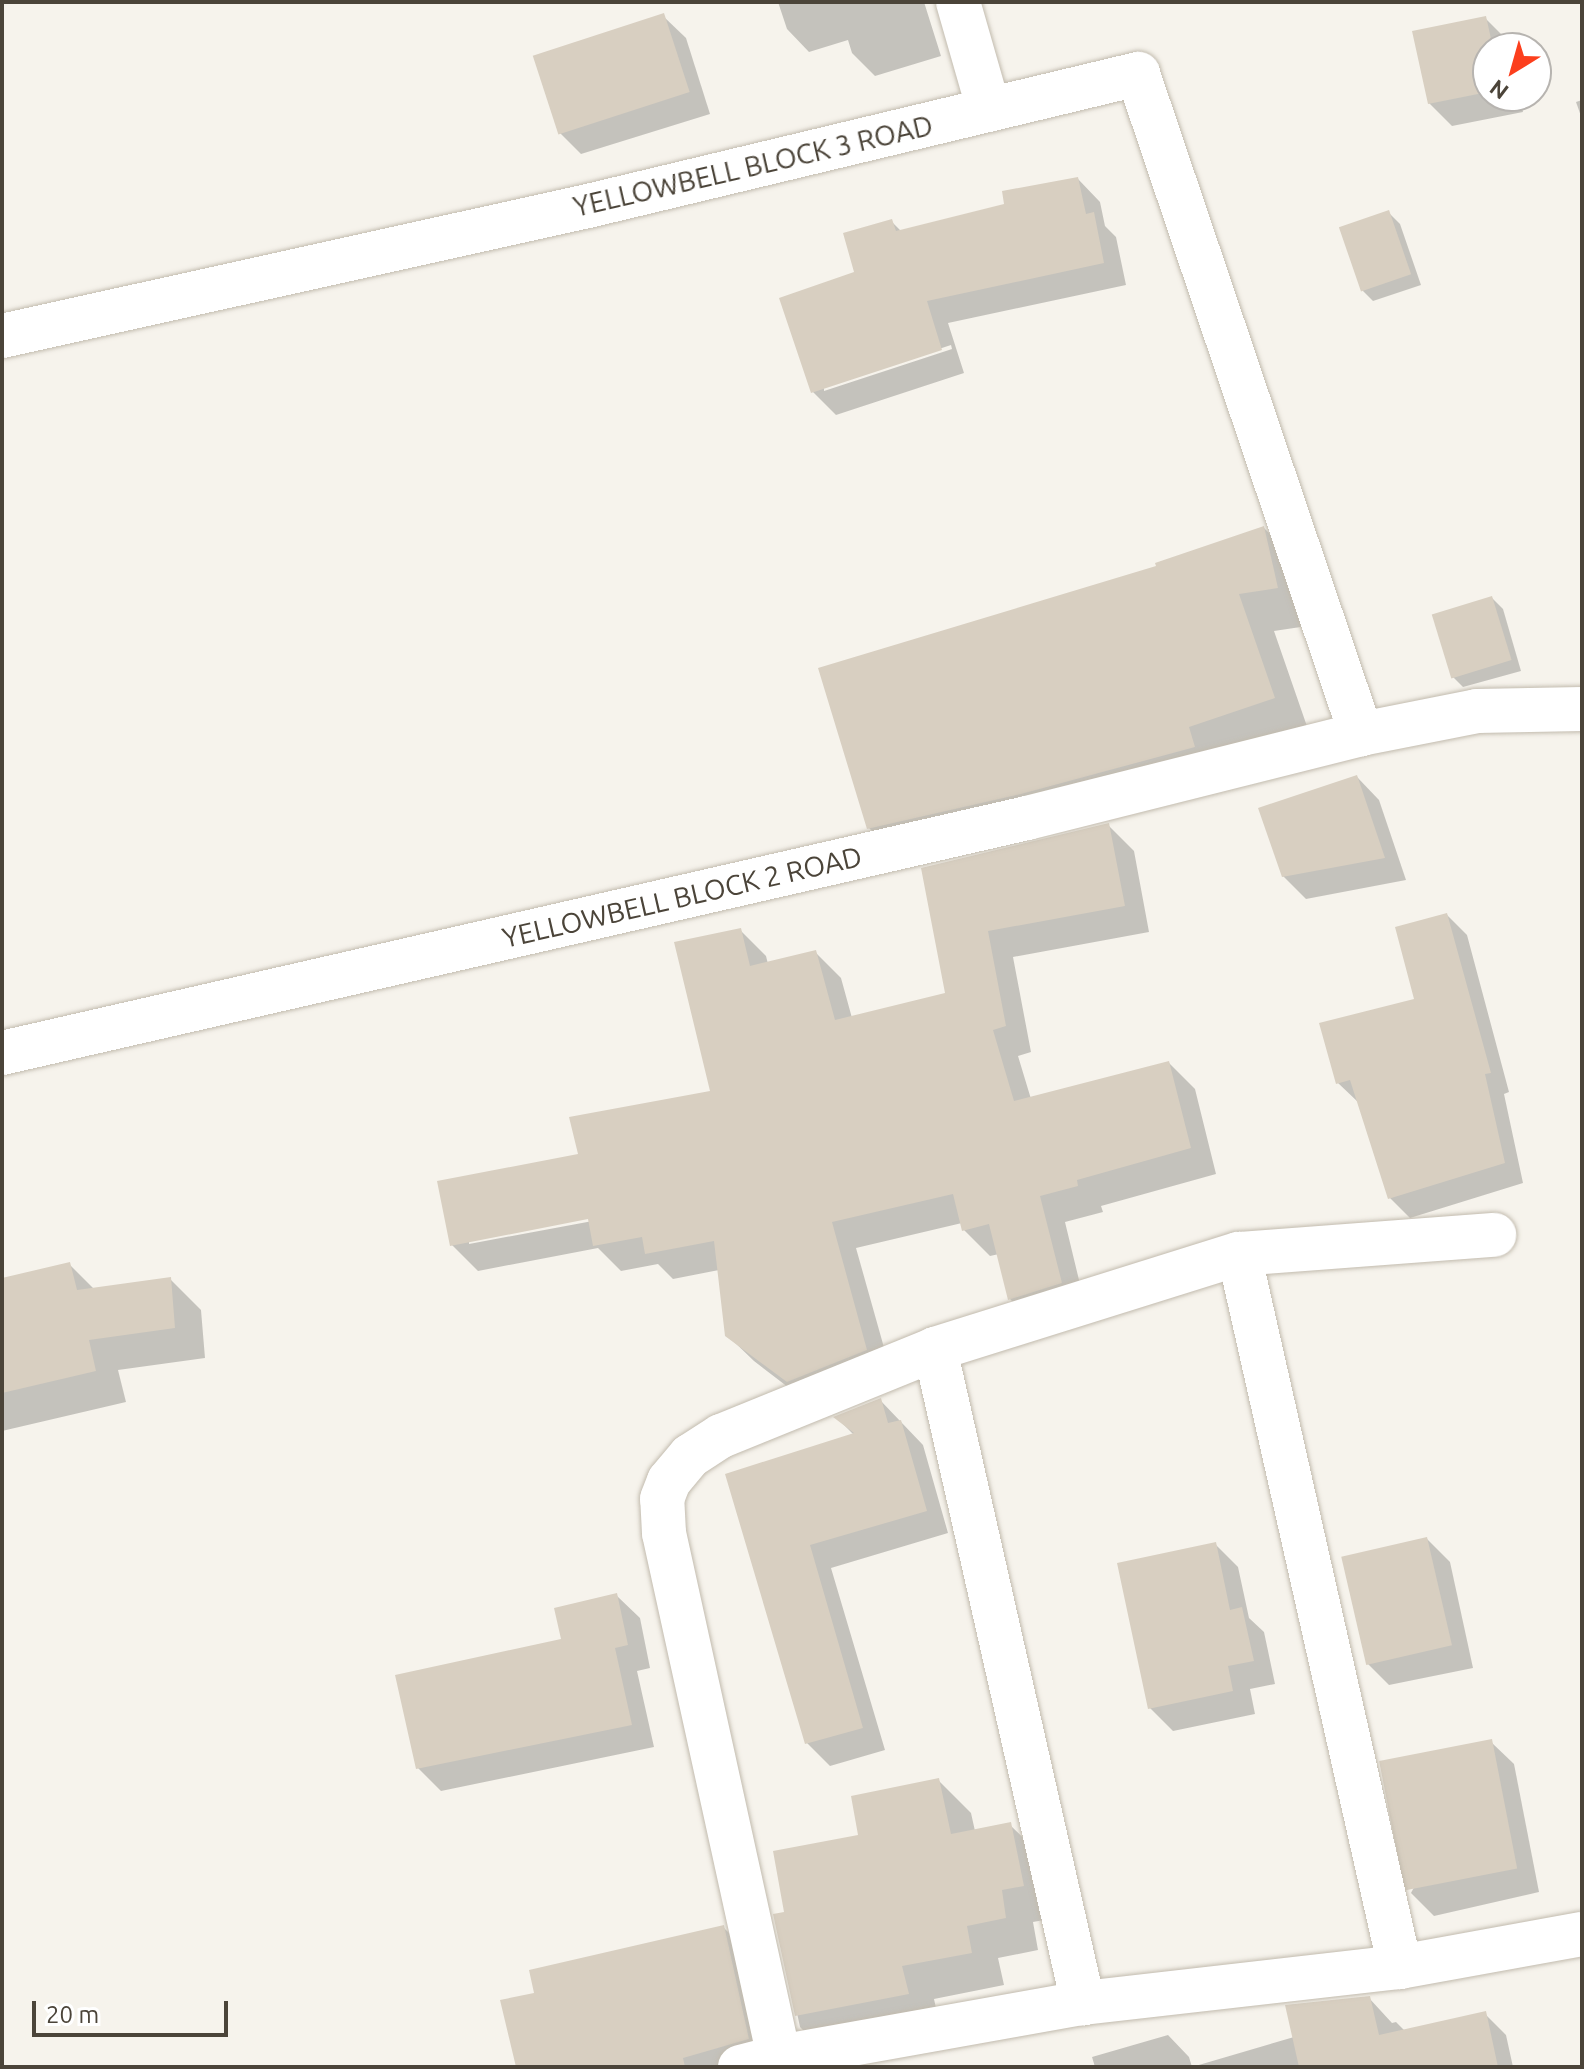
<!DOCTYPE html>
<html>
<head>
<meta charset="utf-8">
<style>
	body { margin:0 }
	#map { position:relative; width:1584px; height:2069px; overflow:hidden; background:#f6f3ec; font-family:Ubuntu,sans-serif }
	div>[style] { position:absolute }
	.shadow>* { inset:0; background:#0003 }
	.building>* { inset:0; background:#d8cfc1; transform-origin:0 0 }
	.roads { filter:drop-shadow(0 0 2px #c2bbae) drop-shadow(0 0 2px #c2bbae) }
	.minor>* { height:44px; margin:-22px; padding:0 22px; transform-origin:22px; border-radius:22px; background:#fff }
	span { translate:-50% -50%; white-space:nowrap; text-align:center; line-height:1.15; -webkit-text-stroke:6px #fff; paint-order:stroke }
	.street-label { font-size:28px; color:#4b4439 }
	.frame { position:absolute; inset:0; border:4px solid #4b4439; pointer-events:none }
	.north { position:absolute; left:1472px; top:32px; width:80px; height:80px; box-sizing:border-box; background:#fff; border:2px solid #b7b4b0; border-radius:50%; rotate:217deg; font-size:22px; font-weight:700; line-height:32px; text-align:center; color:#4b4439 }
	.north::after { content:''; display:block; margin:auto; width:28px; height:36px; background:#fc3f1d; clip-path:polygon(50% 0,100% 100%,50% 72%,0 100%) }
	.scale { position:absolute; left:32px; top:2001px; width:196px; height:36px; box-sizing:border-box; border:4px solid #4b4439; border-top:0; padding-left:10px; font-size:24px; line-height:28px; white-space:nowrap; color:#4b4439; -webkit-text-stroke:6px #fff; paint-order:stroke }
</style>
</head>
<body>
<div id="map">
	<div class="shadow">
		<i style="clip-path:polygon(778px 2px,924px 2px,941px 56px,875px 76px,852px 53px,848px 40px,809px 52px,787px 29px)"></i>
		<i style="clip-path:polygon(663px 16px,686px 38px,710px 114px,581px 154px,558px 131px)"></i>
		<i style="clip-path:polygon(1485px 18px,1508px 41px,1510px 48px,1488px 48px,1488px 96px,1519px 96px,1523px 112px,1452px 126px,1429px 103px)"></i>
		<i style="clip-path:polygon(1582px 100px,1582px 119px,1576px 102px)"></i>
		<i style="clip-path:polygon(evenodd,1078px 179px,1100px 202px,1105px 226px,1116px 237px,1126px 285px,948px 323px,964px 373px,836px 415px,813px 392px,857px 273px,891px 221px,902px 232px,1006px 206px,1078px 179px,951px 345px,952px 349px,824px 391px,824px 387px,951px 345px)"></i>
		<i style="clip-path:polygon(1389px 213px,1400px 224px,1421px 285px,1373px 301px,1362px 290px)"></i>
		<i style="clip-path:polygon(1264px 528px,1301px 565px,1314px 625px,1274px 631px,1310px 735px,906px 865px,869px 828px,1159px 568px)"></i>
		<i style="clip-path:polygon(1492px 598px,1503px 609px,1521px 671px,1463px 687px,1452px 676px)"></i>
		<i style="clip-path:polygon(1357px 777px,1379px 800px,1406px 880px,1306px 899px,1283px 876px)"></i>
		<i style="clip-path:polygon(evenodd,1108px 825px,1134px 851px,1149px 932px,1013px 957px,1031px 1052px,1018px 1056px,1031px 1099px,1169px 1063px,1195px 1089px,1216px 1174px,1101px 1206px,1103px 1212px,1065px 1222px,1086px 1309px,1036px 1325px,1010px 1299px,999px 1254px,990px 1256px,964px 1230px,962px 1223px,856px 1248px,892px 1376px,814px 1407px,754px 1361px,727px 1335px,719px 1270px,673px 1279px,658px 1264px,621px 1271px,598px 1248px,478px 1271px,452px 1245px,580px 1155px,713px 1092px,740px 930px,766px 956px,768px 964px,815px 952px,841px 978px,852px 1018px,947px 994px,923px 870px,1108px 825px,598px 1216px,598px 1220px,469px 1244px,469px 1240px,598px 1216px)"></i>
		<i style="clip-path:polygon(1447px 915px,1467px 935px,1509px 1092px,1504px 1094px,1523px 1183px,1410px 1218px,1390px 1198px,1359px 1103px,1338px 1083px,1417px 1000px)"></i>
		<i style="clip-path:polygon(69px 1264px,95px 1290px,170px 1279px,201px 1310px,205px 1358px,118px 1370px,126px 1402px,2px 1431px,2px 1280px)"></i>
		<i style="clip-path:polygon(880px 1400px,923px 1445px,948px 1533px,831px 1568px,885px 1750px,830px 1766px,807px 1743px,728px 1475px,854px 1435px,837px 1418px)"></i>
		<i style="clip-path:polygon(1427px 1539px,1450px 1562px,1473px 1668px,1389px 1685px,1366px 1662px)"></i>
		<i style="clip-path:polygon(1216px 1545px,1238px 1567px,1249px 1618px,1264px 1632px,1275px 1684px,1250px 1689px,1255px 1714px,1173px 1731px,1150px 1708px)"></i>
		<i style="clip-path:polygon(617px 1596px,640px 1618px,650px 1668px,637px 1671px,654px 1747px,441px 1791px,418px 1768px)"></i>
		<i style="clip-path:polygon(1491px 1742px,1514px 1764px,1539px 1892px,1434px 1916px,1411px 1893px)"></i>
		<i style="clip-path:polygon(938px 1780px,971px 1813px,975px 1831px,1010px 1825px,1043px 1857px,1055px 1918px,1033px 1922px,1038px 1950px,998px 1958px,1004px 1985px,934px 1999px,940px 2026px,833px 2060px,800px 2027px,776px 1916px,787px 1913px,861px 1836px)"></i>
		<i style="clip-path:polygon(724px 1928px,752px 1956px,775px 2067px,518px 2067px,537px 1994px)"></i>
		<i style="clip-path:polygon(1369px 1998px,1392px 2023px,1396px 2022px,1405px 2031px,1485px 2014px,1506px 2035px,1513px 2067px,1095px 2067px,1092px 2057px,1168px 2035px,1189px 2057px,1192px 2067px,1294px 2037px)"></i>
	</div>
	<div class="building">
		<i style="left:664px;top:13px;width:83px;height:138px;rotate:72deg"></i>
		<i style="clip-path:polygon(1486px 16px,1493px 48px,1488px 48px,1488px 92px,1428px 104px,1412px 31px)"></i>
		<i style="clip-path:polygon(1078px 177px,1086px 214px,1094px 212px,1104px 263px,927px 301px,942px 350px,811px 393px,779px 298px,854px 272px,843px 233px,892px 219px,896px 231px,1004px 204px,1002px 191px)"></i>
		<i style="left:1389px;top:210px;width:68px;height:53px;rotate:71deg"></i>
		<i style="clip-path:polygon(1264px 526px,1278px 588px,1239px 594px,1275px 698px,1189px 727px,1195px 747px,1021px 794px,867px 829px,818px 668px,1156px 566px,1155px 563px)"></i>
		<i style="left:1492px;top:596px;width:67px;height:63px;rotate:73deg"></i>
		<i style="clip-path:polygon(1357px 775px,1385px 858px,1282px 877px,1258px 808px)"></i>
		<i style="clip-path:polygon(1109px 823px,1125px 906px,988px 931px,1006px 1026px,993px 1030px,1014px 1101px,1169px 1061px,1191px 1148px,1077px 1180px,1078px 1186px,1040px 1196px,1062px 1283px,1008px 1300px,989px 1224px,962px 1231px,953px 1194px,832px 1222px,867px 1350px,787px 1382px,725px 1336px,714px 1241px,645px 1254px,642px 1237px,593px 1246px,588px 1219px,450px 1246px,437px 1181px,578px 1154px,569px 1117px,710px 1091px,674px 942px,741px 928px,750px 966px,816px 950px,835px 1020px,945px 993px,921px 868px)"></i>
		<i style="clip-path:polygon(1447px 913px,1491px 1073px,1485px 1074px,1505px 1163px,1388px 1199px,1350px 1080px,1336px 1084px,1319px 1023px,1414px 999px,1395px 927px)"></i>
		<i style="clip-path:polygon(70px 1262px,77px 1290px,171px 1277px,175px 1328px,89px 1340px,96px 1371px,2px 1393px,2px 1278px)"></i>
		<i style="clip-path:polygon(881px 1398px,888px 1423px,901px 1420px,927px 1511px,810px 1545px,863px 1728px,805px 1744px,725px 1474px,854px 1433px,833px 1417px)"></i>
		<i style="left:1427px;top:1537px;width:111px;height:88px;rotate:77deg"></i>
		<i style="clip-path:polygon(1216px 1542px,1230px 1610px,1242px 1607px,1254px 1661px,1228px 1666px,1233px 1691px,1148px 1709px,1117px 1563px)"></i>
		<i style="clip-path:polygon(617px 1593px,628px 1645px,615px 1648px,632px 1725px,416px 1769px,395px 1675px,561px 1639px,554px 1608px)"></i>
		<i style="left:1492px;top:1739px;width:132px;height:115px;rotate:79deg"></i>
		<i style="clip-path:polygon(939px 1778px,951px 1834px,1011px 1822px,1024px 1886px,1002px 1890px,1006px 1918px,967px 1926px,972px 1953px,902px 1966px,909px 1994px,795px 2016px,773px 1914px,784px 1912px,773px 1851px,858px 1835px,851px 1796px)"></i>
		<i style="clip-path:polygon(724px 1925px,749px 2039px,683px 2058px,685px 2067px,516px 2067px,500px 2000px,534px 1993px,529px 1970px)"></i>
		<i style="clip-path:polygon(1370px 1996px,1379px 2035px,1486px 2011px,1498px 2067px,1299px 2067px,1285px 2005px)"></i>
	</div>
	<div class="roads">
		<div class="minor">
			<i style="left:958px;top:2px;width:112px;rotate:74deg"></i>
			<i style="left:2px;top:336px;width:600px;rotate:-12.51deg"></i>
			<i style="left:588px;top:206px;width:566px;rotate:-13.5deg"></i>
			<i style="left:1138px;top:74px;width:697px;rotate:71.33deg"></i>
			<i style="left:2px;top:1053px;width:1052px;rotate:-12.91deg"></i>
			<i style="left:1027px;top:818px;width:344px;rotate:-14.1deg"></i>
			<i style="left:1361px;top:734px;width:118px;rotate:-11.2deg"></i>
			<i style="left:1477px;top:711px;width:105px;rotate:-1.1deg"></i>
			<i style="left:1239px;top:1254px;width:731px;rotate:77.28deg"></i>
			<i style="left:935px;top:1349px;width:671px;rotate:77.25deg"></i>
			<i style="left:779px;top:2057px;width:536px;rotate:-102.38deg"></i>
			<i style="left:664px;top:1533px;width:34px;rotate:-93deg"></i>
			<i style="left:662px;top:1499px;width:19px;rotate:-69deg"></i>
			<i style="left:669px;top:1481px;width:33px;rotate:-50deg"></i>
			<i style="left:690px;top:1456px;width:37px;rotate:-33deg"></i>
			<i style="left:721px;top:1436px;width:231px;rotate:-22.1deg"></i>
			<i style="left:935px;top:1349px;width:318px;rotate:-17.4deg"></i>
			<i style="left:1239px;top:1254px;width:256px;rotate:-4.3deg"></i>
			<i style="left:740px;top:2067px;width:40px;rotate:-14.4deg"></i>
			<i style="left:779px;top:2057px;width:309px;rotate:-10.1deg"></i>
			<i style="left:1083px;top:2003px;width:319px;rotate:-6.5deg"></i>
			<i style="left:1400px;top:1967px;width:185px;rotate:-10.3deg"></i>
		</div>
	</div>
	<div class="street-label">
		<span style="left:753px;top:166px;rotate:-13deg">YELLOWBELL BLOCK 3 ROAD</span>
		<span style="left:682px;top:897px;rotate:-13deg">YELLOWBELL BLOCK 2 ROAD</span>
	</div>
	<div class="frame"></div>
	<div class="north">N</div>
	<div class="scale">20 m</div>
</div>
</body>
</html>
